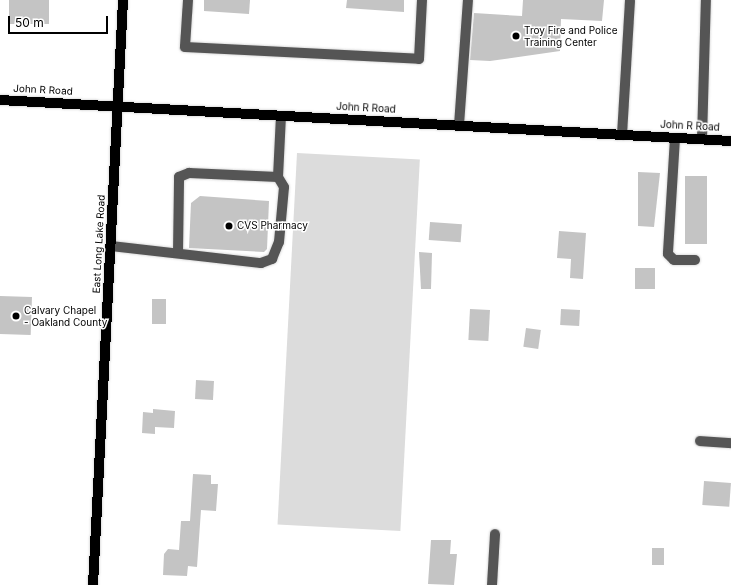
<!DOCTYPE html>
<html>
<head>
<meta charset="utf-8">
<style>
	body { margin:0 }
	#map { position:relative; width:731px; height:585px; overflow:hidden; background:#fff; font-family:Inter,sans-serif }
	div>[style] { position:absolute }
	.green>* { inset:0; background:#dcdcdc; transform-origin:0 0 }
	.building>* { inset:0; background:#c4c4c4; transform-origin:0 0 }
	.roads { filter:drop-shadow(0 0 1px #dbdbdb) drop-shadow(0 0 1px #dbdbdb) }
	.minor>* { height:10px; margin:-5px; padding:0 5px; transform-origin:5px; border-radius:5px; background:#555 }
	.major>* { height:10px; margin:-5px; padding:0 5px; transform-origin:5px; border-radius:5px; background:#000 }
	.dots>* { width:11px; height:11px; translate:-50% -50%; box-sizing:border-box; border:2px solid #fff; border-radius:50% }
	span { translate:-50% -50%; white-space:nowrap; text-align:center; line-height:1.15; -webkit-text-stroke:3px #fff; paint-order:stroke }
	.poi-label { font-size:10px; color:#000 }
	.left { translate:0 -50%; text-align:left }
	.street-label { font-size:10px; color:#000 }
	.scale { position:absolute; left:8px; top:16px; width:100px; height:18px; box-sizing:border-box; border:2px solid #000; border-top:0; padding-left:5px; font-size:12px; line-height:14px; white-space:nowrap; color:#000; -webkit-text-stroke:3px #fff; paint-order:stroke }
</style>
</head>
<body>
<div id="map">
	<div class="green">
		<i style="left:297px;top:153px;width:123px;height:372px;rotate:3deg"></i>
	</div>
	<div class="building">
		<i style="left:9px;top:0;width:40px;height:24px"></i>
		<i style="clip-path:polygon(204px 0,250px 0,249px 14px,204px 11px)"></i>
		<i style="clip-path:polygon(347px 0,404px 0,404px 12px,346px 8px)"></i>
		<i style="clip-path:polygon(523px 0,604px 0,602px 21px,561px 19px,560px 51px,490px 61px,470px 60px,474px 13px,522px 16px)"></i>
		<i style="clip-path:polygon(638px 172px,660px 173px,654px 227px,638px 226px)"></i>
		<i style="left:685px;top:176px;width:22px;height:68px"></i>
		<i style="clip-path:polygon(200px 196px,269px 201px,267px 249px,264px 252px,189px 248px,191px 203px)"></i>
		<i style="left:430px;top:222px;width:32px;height:18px;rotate:4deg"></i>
		<i style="clip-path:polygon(559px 231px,586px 233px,583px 279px,570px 278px,571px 259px,557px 258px)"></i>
		<i style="clip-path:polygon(419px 252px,432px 253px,431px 289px,421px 289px)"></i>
		<i style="left:635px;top:268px;width:20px;height:21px"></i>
		<i style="left:0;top:296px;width:32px;height:38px;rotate:2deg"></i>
		<i style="left:152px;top:299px;width:14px;height:25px"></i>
		<i style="left:470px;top:309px;width:20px;height:31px;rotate:3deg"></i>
		<i style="left:561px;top:309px;width:19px;height:16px;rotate:3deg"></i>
		<i style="left:526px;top:328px;width:15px;height:19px;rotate:8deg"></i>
		<i style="left:196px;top:380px;width:18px;height:19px;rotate:3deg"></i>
		<i style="clip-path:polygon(153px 409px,175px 411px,174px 428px,155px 427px,155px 434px,142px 433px,143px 412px,153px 413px)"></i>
		<i style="clip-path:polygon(193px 474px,211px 475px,211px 484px,218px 484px,216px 511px,201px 510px,197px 567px,188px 566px,187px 576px,163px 575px,164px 554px,168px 549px,179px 550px,181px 521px,190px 521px)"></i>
		<i style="left:704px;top:481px;width:27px;height:24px;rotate:4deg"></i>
		<i style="clip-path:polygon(431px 540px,451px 540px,450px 554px,457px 554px,454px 585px,428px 584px)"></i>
		<i style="left:652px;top:548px;width:12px;height:17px"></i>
	</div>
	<div class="roads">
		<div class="minor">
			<i style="left:188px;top:0;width:47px;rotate:93.7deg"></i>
			<i style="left:185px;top:47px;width:234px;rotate:2.9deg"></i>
			<i style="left:419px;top:59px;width:59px;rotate:-87.1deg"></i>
			<i style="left:459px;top:125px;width:125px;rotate:-85.9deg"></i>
			<i style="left:622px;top:135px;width:135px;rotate:-86.6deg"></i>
			<i style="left:675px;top:138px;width:116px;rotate:93.5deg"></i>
			<i style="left:668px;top:254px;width:8px;rotate:45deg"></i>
			<i style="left:674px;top:260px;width:21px"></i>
			<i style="left:702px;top:139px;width:139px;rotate:-88.4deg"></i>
			<i style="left:111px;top:246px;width:151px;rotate:6.5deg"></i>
			<i style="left:261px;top:263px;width:12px;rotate:-20deg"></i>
			<i style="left:272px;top:259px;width:18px;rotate:-68deg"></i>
			<i style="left:279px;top:242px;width:55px;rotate:-84.8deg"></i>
			<i style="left:284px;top:187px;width:12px;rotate:-121deg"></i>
			<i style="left:178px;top:253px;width:76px;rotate:-89.2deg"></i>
			<i style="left:179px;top:177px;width:11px;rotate:-22deg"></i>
			<i style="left:189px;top:173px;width:89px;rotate:2.6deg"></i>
			<i style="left:278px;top:177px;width:61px;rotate:-87.2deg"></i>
			<i style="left:700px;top:441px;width:31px;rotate:4deg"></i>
			<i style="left:492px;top:585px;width:51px;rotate:-86.6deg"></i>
		</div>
		<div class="major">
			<i style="left:0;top:100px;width:732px;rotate:3.21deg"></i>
			<i style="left:93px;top:585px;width:586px;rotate:-87.06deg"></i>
		</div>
	</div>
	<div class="dots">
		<i style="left:516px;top:36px;background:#000"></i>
		<i style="left:229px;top:226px;background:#000"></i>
		<i style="left:16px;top:316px;background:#000"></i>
	</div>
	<div class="poi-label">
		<span class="left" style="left:524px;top:36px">Troy Fire and Police<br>Training Center</span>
		<span class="left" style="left:237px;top:226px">CVS Pharmacy</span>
		<span class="left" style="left:24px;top:316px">Calvary Chapel<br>- Oakland County</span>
	</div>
	<div class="street-label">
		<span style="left:43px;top:90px;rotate:3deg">John R Road</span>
		<span style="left:366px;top:108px;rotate:3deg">John R Road</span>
		<span style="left:690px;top:126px;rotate:3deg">John R Road</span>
		<span style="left:99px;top:244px;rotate:-87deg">East Long Lake Road</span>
	</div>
	<div class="scale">50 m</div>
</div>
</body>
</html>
